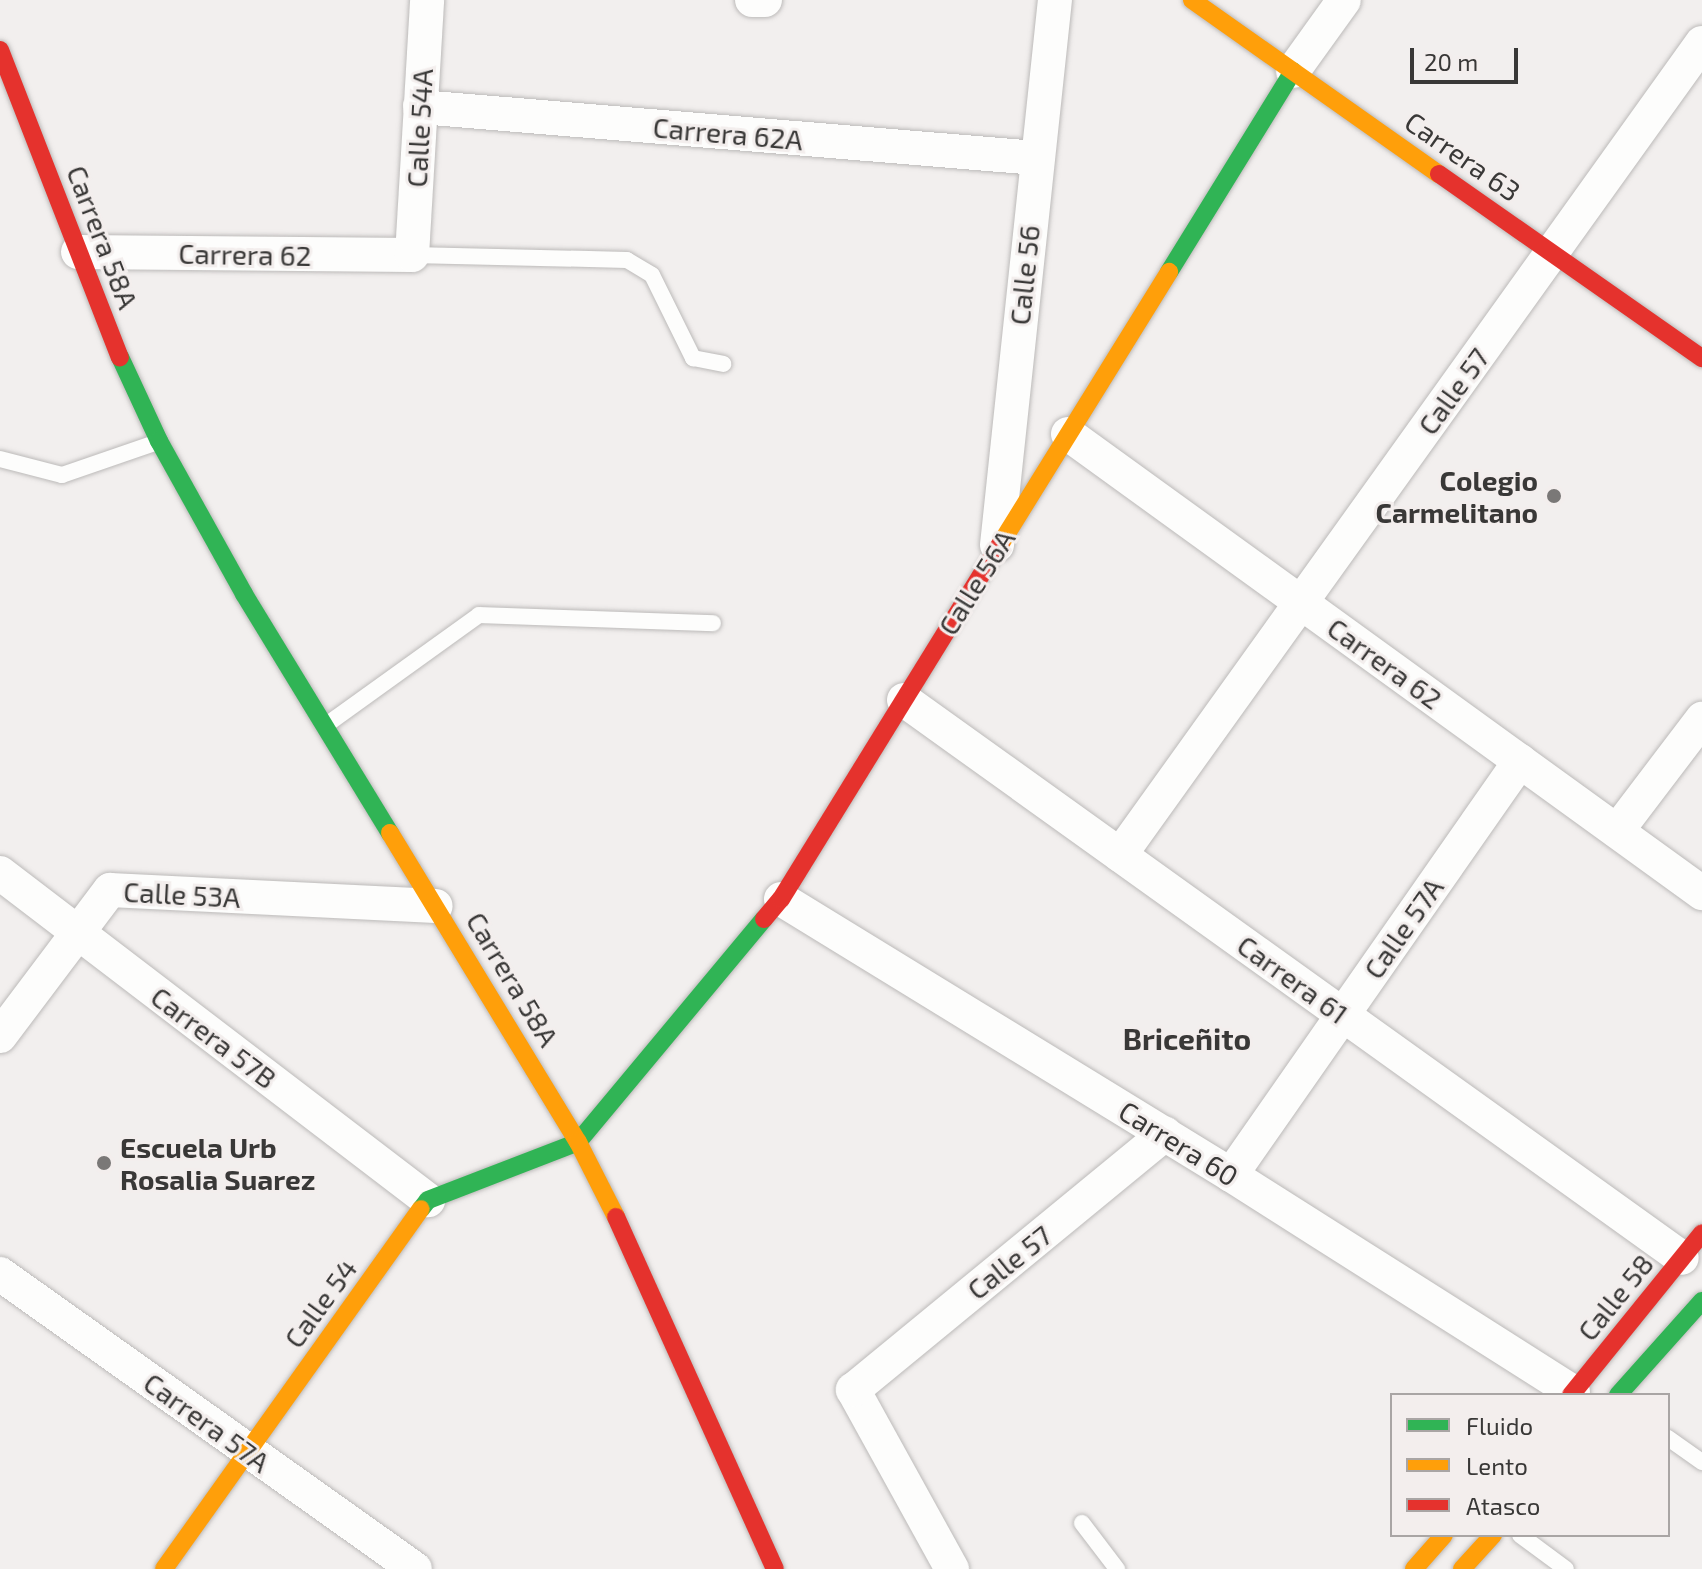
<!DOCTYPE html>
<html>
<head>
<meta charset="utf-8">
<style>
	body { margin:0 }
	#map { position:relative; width:1702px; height:1569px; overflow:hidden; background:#f2efee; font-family:"Exo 2",sans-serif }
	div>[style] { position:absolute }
	.roads { filter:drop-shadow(0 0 2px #bcbab9) drop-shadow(0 0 2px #bcbab9) }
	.lane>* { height:16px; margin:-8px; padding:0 8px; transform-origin:8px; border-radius:8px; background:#fdfdfc }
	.street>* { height:34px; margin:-17px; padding:0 17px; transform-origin:17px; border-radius:17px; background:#fdfdfc }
	.fast>* { height:18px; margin:-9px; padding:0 9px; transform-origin:9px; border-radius:9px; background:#30b455 }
	.slow>* { height:18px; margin:-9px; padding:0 9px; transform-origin:9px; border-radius:9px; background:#ff9f0a }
	.jam>* { height:18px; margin:-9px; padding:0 9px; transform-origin:9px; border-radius:9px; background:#e5322d }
	.dots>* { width:22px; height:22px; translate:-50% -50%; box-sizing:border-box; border:4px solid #f3eeed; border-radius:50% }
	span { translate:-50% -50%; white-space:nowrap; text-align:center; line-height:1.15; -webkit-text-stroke:6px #f3eeed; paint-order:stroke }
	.street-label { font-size:28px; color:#393837 }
	.poi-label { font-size:28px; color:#393837; font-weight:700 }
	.right { translate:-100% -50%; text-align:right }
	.left { translate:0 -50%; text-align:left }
	.neighbourhood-label { font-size:30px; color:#393837; font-weight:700 }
	.legend { position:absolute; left:1390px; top:1393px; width:280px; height:144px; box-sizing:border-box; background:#f3eeed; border:2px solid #a9a5a4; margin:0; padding:10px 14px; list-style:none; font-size:24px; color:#393837 }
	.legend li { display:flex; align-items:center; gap:16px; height:40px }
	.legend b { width:40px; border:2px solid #a9a5a4 }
	.scale { position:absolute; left:1410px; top:48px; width:108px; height:36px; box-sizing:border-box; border:4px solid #393837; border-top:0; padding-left:10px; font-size:24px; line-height:28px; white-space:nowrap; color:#393837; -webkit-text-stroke:6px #f3eeed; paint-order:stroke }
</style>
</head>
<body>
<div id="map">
	<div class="roads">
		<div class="lane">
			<i style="left:412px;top:255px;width:215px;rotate:1.3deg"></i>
			<i style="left:627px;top:260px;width:29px;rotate:31deg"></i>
			<i style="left:652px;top:275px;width:93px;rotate:63.7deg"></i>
			<i style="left:693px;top:358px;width:31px;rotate:11deg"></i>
			<i style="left:0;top:459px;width:64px;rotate:14.5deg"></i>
			<i style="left:62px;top:475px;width:102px;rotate:-19deg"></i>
			<i style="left:326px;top:725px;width:188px;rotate:-35.7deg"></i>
			<i style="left:479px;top:615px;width:234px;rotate:2deg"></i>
			<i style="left:1668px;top:1438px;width:42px;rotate:35.2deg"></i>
			<i style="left:1082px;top:1523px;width:58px;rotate:52.7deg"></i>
			<i style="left:1520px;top:1535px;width:57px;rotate:36.5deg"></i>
		</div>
		<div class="street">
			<i style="left:752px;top:0;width:13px"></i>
			<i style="left:1293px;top:71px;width:87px;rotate:-54.3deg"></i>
			<i style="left:420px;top:107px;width:618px;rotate:4.73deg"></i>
			<i style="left:78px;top:252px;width:334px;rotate:0.5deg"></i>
			<i style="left:412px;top:255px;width:255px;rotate:-86.6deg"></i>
			<i style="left:1068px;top:434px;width:783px;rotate:35.9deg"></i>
			<i style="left:997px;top:545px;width:548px;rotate:-83.93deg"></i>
			<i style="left:904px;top:700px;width:957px;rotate:35.65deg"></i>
			<i style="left:1617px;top:831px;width:141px;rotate:-52.8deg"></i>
			<i style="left:1120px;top:855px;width:999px;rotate:-54.37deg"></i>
			<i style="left:0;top:873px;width:539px;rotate:37.38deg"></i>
			<i style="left:781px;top:899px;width:528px;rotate:31.52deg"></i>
			<i style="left:1231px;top:1175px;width:405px;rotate:32.4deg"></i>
			<i style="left:0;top:1036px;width:183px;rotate:-53deg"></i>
			<i style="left:110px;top:890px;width:326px;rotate:2.8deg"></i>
			<i style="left:1231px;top:1175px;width:505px;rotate:-55.08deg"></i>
			<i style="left:0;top:1274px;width:509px;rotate:35.41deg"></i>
			<i style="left:952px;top:1569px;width:205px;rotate:-118.9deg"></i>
			<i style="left:853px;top:1390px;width:404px;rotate:-39.4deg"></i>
		</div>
		<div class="fast">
			<i style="left:1169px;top:272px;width:236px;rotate:-58.3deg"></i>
			<i style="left:120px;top:357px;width:93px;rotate:65.1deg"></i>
			<i style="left:159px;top:441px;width:175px;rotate:60.9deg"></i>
			<i style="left:244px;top:594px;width:280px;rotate:58.6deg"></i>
			<i style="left:421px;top:1209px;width:11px;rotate:-52deg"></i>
			<i style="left:428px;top:1200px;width:161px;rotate:-21.1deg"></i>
			<i style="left:578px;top:1142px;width:290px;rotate:-50.2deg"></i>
			<i style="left:1618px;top:1395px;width:126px;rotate:-48.2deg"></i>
		</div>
		<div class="slow">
			<i style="left:1192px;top:0;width:302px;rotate:35.2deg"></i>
			<i style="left:1001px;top:543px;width:319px;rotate:-58.2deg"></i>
			<i style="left:390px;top:833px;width:362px;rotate:58.7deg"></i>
			<i style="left:578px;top:1142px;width:84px;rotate:63.1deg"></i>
			<i style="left:164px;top:1569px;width:442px;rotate:-54.5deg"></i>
			<i style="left:1414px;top:1569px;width:45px;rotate:-48.6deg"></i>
			<i style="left:1462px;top:1569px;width:46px;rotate:-47.6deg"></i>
		</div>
		<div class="jam">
			<i style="left:0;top:50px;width:330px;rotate:68.7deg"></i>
			<i style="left:1439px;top:174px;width:321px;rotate:35deg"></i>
			<i style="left:764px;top:919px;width:26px;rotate:-50deg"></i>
			<i style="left:781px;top:899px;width:418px;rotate:-58.3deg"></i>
			<i style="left:616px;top:1217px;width:386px;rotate:65.7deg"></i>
			<i style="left:1571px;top:1395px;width:208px;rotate:-51deg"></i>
		</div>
	</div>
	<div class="dots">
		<i style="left:1554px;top:496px;background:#7a7877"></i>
		<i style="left:104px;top:1163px;background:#7a7877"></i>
	</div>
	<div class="street-label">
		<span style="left:419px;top:128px;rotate:-87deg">Calle 54A</span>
		<span style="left:728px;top:133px;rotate:5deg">Carrera 62A</span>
		<span style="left:1463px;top:156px;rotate:35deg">Carrera 63</span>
		<span style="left:103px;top:237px;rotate:69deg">Carrera 58A</span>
		<span style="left:245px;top:254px;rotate:1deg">Carrera 62</span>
		<span style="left:1024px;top:275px;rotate:-84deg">Calle 56</span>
		<span style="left:1453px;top:391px;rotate:-54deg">Calle 57</span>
		<span style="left:976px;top:582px;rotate:-58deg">Calle 56A</span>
		<span style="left:1385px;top:663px;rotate:36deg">Carrera 62</span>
		<span style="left:182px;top:894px;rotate:3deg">Calle 53A</span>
		<span style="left:1403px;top:928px;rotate:-55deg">Calle 57A</span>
		<span style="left:513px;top:979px;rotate:59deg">Carrera 58A</span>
		<span style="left:1293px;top:979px;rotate:36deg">Carrera 61</span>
		<span style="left:214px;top:1037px;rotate:37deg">Carrera 57B</span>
		<span style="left:1179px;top:1143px;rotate:32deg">Carrera 60</span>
		<span style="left:1009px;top:1262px;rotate:-39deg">Calle 57</span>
		<span style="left:1615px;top:1297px;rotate:-51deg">Calle 58</span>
		<span style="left:320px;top:1303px;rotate:-54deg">Calle 54</span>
		<span style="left:207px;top:1422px;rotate:36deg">Carrera 57A</span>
	</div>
	<div class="poi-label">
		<span class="right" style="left:1538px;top:496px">Colegio<br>Carmelitano</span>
		<span class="left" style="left:120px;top:1163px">Escuela Urb<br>Rosalia Suarez</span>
	</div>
	<div class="neighbourhood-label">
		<span style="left:1187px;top:1038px">Briceñito</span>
	</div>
	<ul class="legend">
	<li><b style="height:10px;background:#30b455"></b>Fluido</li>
	<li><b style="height:10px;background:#ff9f0a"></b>Lento</li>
	<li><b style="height:10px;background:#e5322d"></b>Atasco</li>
	</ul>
	<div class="scale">20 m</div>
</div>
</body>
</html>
